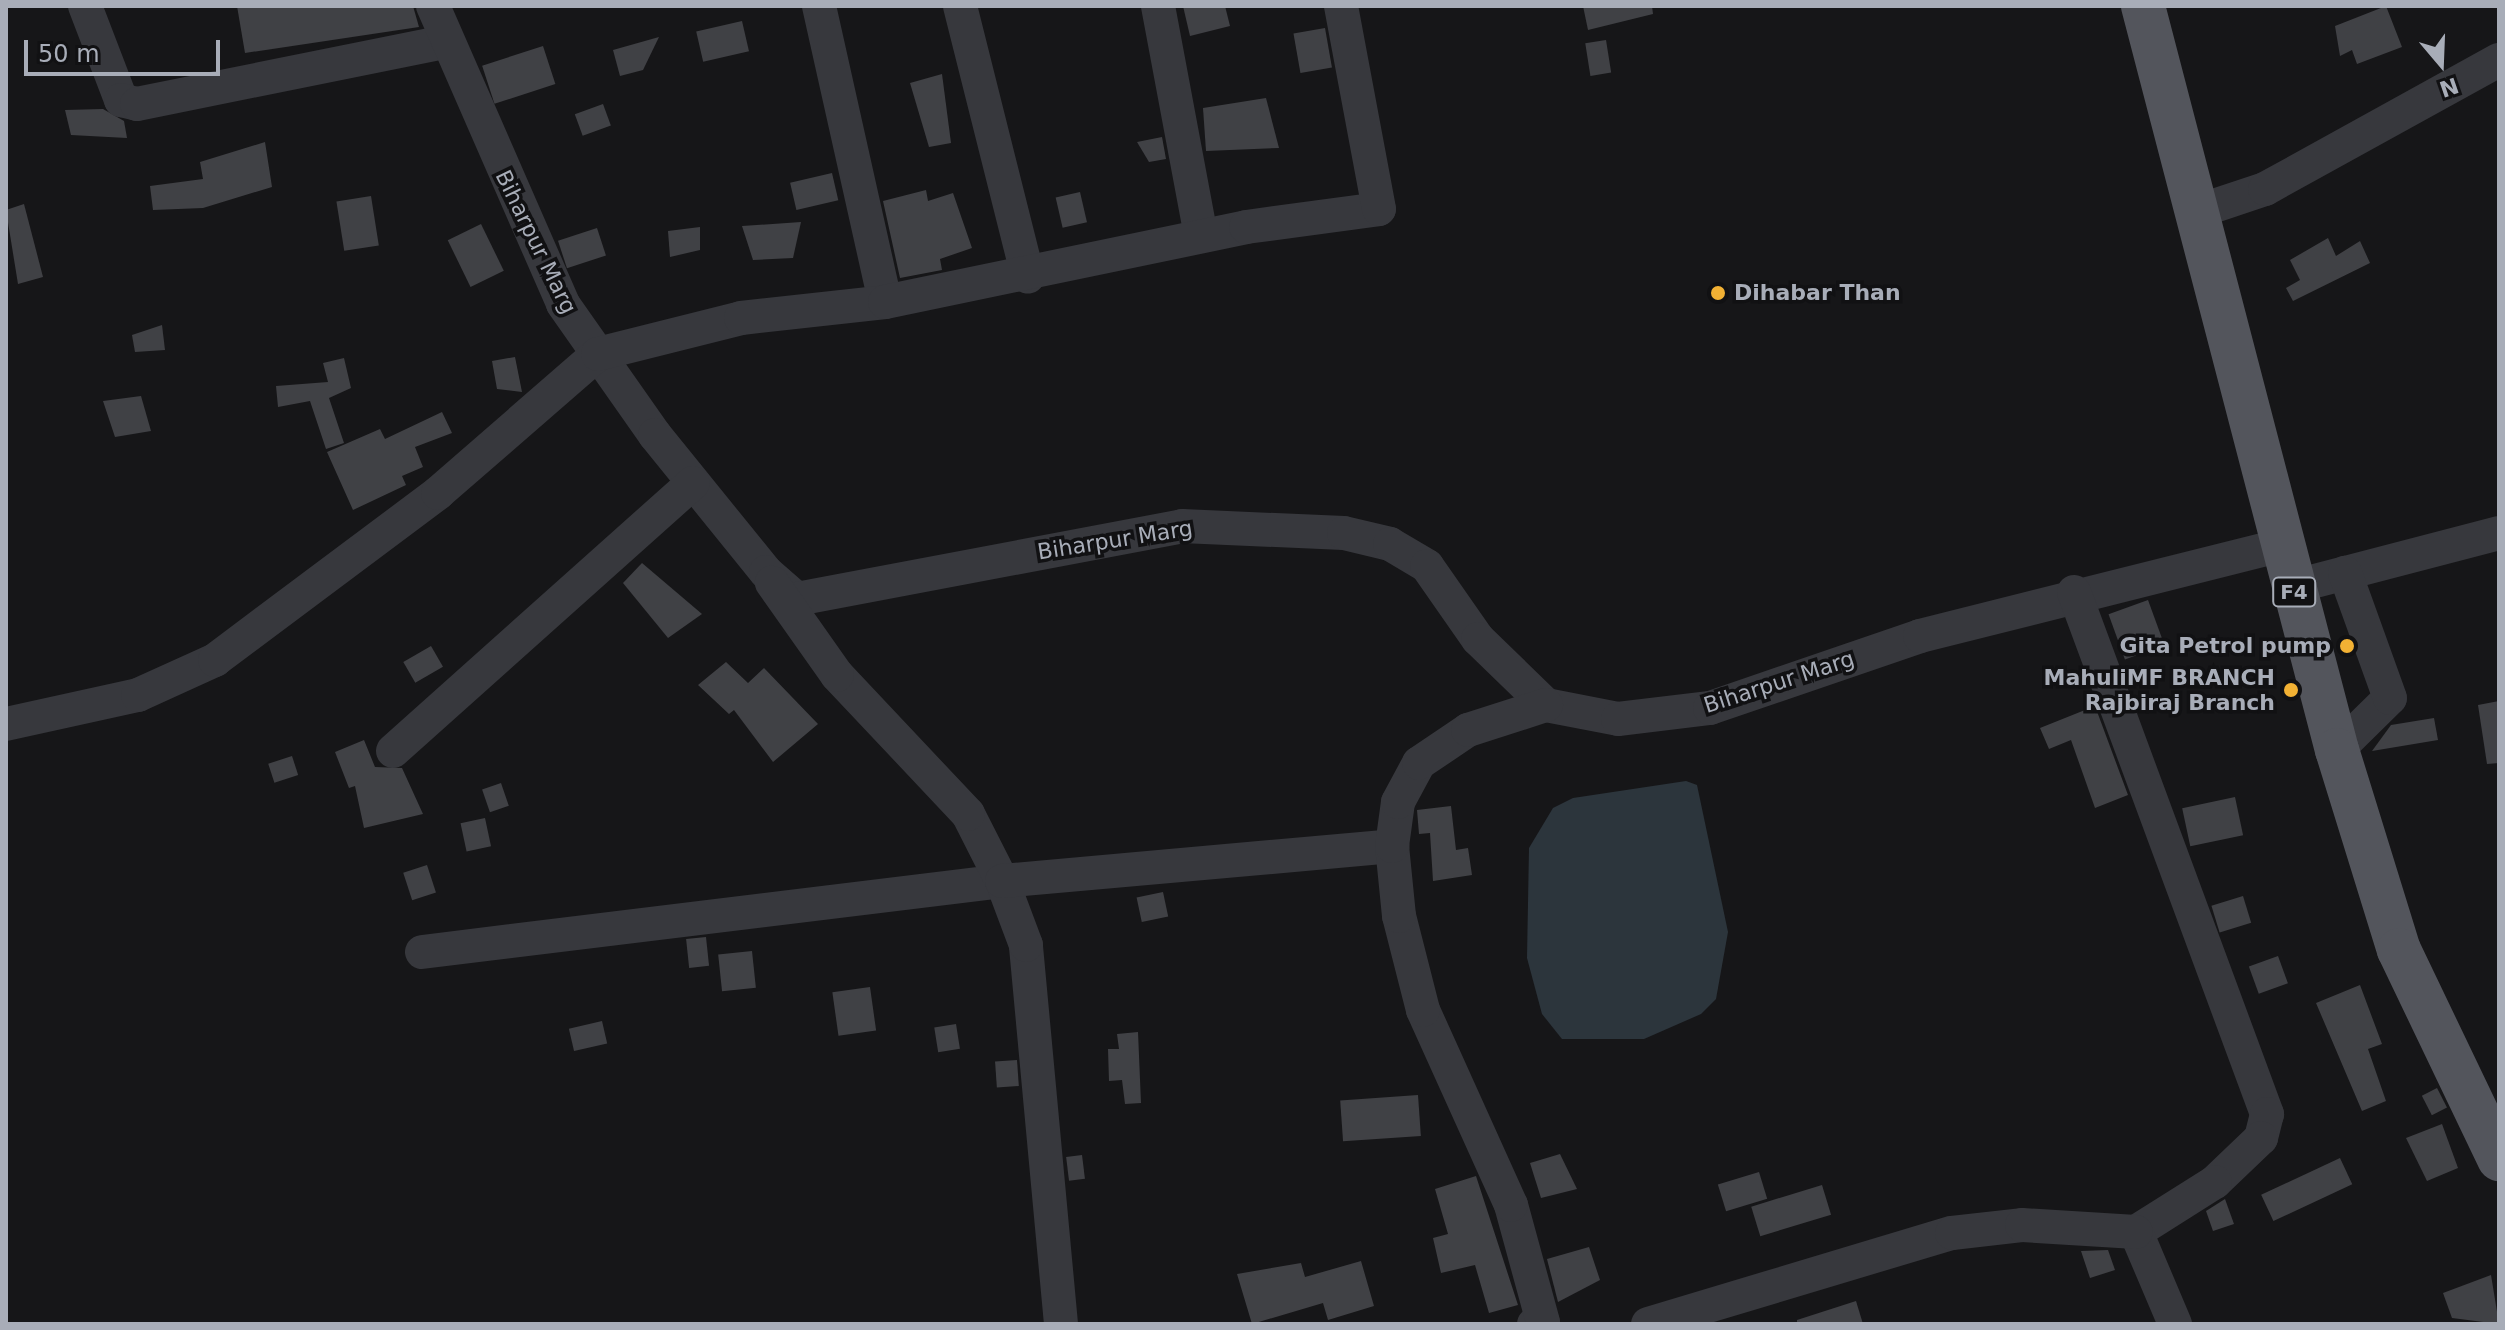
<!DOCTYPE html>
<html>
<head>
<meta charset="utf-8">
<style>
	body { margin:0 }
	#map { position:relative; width:2505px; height:1330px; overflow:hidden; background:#161618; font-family:"DejaVu Sans",sans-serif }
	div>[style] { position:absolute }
	.water>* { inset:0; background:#2c353c }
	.building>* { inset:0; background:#404145; transform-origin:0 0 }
	.minor>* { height:34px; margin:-17px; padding:0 17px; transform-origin:17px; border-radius:17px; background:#37383d }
	.major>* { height:44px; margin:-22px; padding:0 22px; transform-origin:22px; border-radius:22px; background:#53555c }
	.dots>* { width:22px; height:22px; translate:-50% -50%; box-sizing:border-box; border:4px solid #111113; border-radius:50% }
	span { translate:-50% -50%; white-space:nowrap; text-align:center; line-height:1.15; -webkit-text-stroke:7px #111113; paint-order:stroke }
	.shield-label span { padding:2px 6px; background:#111113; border:2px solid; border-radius:6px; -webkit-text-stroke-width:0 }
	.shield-label { font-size:20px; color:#a8adb8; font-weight:700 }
	.street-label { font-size:22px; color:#a8adb8 }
	.poi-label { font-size:22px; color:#a8adb8; font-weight:700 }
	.left { translate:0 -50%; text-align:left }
	.right { translate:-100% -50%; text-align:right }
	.frame { position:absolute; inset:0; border:8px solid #a8adb8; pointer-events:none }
	.north { position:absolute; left:2401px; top:24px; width:80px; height:80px; -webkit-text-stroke:6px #111113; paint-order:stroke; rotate:161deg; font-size:22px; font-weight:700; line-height:32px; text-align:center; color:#a8adb8 }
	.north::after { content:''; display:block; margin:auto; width:28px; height:36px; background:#a8adb8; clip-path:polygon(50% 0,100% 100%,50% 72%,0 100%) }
	.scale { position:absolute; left:24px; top:40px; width:196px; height:36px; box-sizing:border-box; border:4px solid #a8adb8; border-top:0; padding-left:10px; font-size:24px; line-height:28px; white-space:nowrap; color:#a8adb8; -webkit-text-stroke:6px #111113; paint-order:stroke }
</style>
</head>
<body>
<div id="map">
	<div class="water">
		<i style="clip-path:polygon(1686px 781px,1697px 785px,1728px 932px,1716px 999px,1701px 1014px,1644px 1039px,1562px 1039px,1542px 1014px,1527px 958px,1529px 848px,1553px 808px,1573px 798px)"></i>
	</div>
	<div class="building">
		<i style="clip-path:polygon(237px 6px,413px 6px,419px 27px,245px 53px)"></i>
		<i style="clip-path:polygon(1183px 6px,1225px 6px,1230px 26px,1190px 36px)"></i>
		<i style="clip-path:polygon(1583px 6px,1652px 6px,1653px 14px,1588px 30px)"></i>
		<i style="clip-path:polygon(2386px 6px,2402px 47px,2357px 64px,2352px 50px,2340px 56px,2335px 26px)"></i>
		<i style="left:742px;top:21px;width:31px;height:47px;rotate:77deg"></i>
		<i style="left:1325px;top:28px;width:40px;height:32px;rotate:80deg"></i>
		<i style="clip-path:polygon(659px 37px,643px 70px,620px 76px,613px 50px)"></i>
		<i style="left:1606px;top:40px;width:33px;height:21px;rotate:81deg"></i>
		<i style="left:543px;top:46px;width:40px;height:64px;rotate:72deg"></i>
		<i style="clip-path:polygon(942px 74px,951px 143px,929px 147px,910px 83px)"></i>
		<i style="clip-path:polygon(1266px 98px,1279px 148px,1206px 151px,1203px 108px)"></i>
		<i style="left:603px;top:104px;width:23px;height:30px;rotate:70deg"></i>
		<i style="clip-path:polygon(103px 109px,124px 121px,127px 138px,71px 135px,65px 110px)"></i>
		<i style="clip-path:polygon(1162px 137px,1166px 159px,1149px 162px,1137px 142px)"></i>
		<i style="clip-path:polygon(265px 142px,272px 187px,203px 208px,153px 210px,150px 186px,203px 179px,200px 162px)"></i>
		<i style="left:832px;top:173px;width:28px;height:43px;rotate:77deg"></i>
		<i style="clip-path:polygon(926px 190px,928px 201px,953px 193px,972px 248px,940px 259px,942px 270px,900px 278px,883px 201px)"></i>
		<i style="left:1080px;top:192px;width:31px;height:25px;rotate:77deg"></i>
		<i style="left:371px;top:196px;width:50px;height:35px;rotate:81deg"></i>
		<i style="clip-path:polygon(24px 204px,43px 277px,18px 284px,6px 210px)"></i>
		<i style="clip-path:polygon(801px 222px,793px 258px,753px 260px,742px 226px)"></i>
		<i style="left:481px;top:224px;width:52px;height:37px;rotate:64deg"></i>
		<i style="clip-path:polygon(700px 227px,700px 250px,670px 257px,668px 231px)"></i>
		<i style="left:597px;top:228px;width:29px;height:41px;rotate:72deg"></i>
		<i style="clip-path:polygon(2328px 238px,2336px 256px,2360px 241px,2370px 263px,2293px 301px,2286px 288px,2300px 280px,2290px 260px)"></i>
		<i style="clip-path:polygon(162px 325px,165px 350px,135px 352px,132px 335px)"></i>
		<i style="clip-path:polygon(515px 357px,522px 392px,497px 389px,492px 361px)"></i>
		<i style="clip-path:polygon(344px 358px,351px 388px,329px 398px,344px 443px,326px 449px,310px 401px,278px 407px,276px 386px,328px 382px,323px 363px)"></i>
		<i style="clip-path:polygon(141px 396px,151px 431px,115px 437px,103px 401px)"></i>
		<i style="clip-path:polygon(442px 412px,452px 433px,415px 447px,423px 467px,402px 476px,406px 485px,353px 510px,327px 452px,380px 429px,385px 439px)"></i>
		<i style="clip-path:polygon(642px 563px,702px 614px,668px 638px,623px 583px)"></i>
		<i style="left:2148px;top:600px;width:48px;height:42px;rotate:70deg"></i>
		<i style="left:431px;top:646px;width:24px;height:32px;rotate:60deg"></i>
		<i style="clip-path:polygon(726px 662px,748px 683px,764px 668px,818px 724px,773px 762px,734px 710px,729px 714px,698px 685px)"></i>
		<i style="clip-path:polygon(2499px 701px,2499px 763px,2487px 764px,2478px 705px)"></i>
		<i style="clip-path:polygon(2095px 706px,2128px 795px,2095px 808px,2071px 740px,2049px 749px,2040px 728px)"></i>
		<i style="clip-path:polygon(2434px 718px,2438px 740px,2372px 751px,2391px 725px)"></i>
		<i style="clip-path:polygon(364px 740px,375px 767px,402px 768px,423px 814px,364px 828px,355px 786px,349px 788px,335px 752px)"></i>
		<i style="left:292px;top:756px;width:20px;height:25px;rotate:72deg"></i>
		<i style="left:501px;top:783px;width:24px;height:20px;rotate:71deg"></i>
		<i style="left:2235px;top:797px;width:39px;height:54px;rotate:78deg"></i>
		<i style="clip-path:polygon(1451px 806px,1456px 850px,1468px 848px,1472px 875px,1433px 881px,1430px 833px,1419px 834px,1417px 810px)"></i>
		<i style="left:485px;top:818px;width:29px;height:25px;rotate:78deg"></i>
		<i style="left:427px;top:865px;width:29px;height:25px;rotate:72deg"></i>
		<i style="left:1163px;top:892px;width:25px;height:27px;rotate:78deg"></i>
		<i style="left:2243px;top:896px;width:28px;height:33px;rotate:73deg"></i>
		<i style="left:706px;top:937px;width:29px;height:20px;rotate:84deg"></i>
		<i style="left:752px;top:951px;width:37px;height:34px;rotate:84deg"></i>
		<i style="left:2278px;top:956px;width:29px;height:31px;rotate:70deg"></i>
		<i style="clip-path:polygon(2360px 985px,2382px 1044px,2368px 1049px,2386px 1101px,2362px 1111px,2316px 1003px)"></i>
		<i style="left:870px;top:987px;width:44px;height:38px;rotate:82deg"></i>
		<i style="left:602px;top:1021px;width:23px;height:34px;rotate:77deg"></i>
		<i style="left:956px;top:1024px;width:25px;height:22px;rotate:81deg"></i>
		<i style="clip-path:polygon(1138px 1032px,1141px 1103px,1125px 1104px,1122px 1080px,1109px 1081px,1108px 1049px,1119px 1049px,1117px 1034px)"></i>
		<i style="left:1017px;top:1060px;width:26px;height:22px;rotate:86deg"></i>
		<i style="left:2437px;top:1088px;width:22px;height:17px;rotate:63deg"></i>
		<i style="left:1418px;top:1095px;width:41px;height:78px;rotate:86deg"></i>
		<i style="clip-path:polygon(2442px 1124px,2458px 1168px,2427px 1181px,2406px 1138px)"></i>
		<i style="clip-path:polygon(1560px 1154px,1577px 1189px,1541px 1198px,1530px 1163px)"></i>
		<i style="left:1082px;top:1155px;width:24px;height:16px;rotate:83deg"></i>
		<i style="left:2340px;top:1158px;width:29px;height:87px;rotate:65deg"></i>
		<i style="left:1759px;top:1172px;width:28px;height:43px;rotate:73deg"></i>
		<i style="clip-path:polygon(1476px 1176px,1518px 1305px,1489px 1313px,1475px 1265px,1441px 1273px,1433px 1238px,1448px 1234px,1435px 1189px)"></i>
		<i style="left:1822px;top:1185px;width:31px;height:74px;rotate:73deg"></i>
		<i style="clip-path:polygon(2225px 1199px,2234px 1224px,2213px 1231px,2206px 1211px)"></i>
		<i style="clip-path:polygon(1589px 1247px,1600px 1280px,1558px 1302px,1547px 1259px)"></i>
		<i style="clip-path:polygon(2108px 1250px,2115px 1270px,2090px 1278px,2081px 1251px)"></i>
		<i style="clip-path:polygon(1361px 1261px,1374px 1306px,1328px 1320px,1323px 1303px,1252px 1324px,1237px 1274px,1301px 1263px,1305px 1277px)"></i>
		<i style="clip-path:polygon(2491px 1275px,2499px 1324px,2452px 1318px,2443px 1293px)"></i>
		<i style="clip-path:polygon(1856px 1301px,1863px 1324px,1797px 1324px,1797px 1320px)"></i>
	</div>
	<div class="minor">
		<i style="left:85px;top:6px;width:101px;rotate:69deg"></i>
		<i style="left:121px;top:100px;width:16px;rotate:14deg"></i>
		<i style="left:137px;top:104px;width:313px;rotate:-11.4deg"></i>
		<i style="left:433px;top:6px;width:325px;rotate:66.4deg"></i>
		<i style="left:563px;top:304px;width:160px;rotate:54.9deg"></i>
		<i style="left:655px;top:435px;width:176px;rotate:51deg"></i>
		<i style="left:766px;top:572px;width:41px;rotate:41.1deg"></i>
		<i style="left:797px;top:599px;width:392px;rotate:-10.7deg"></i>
		<i style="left:1182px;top:526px;width:162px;rotate:2.5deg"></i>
		<i style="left:1344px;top:533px;width:47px;rotate:13.4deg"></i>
		<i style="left:1390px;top:544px;width:43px;rotate:30.7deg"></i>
		<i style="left:1427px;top:566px;width:89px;rotate:55.1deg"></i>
		<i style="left:1478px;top:639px;width:95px;rotate:44.1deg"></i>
		<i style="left:1546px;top:705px;width:73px;rotate:11deg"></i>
		<i style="left:1618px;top:719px;width:93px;rotate:-6.8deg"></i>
		<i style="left:1710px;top:708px;width:222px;rotate:-18.9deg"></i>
		<i style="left:1920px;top:636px;width:373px;rotate:-14.1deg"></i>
		<i style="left:819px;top:6px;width:303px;rotate:77.4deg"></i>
		<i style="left:960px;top:6px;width:279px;rotate:75.9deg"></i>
		<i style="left:1158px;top:6px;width:234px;rotate:79.4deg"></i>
		<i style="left:2196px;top:212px;width:73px;rotate:-18.4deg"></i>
		<i style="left:2265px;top:189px;width:267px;rotate:-28.9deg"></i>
		<i style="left:2292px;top:587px;width:214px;rotate:-14.6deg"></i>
		<i style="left:2074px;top:592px;width:557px;rotate:69.71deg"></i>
		<i style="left:2267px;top:1114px;width:25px;rotate:104deg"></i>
		<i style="left:2261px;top:1138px;width:64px;rotate:136.3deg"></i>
		<i style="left:2215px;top:1182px;width:93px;rotate:147.7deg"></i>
		<i style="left:2136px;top:1232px;width:100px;rotate:67deg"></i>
		<i style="left:6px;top:724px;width:135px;rotate:-12.4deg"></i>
		<i style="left:138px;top:695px;width:85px;rotate:-24.4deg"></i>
		<i style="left:215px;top:660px;width:279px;rotate:-36.8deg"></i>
		<i style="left:438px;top:493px;width:212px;rotate:-41deg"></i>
		<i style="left:598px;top:354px;width:147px;rotate:-14.1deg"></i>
		<i style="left:741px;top:318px;width:145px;rotate:-6.3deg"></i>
		<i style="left:885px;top:302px;width:369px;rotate:-11.7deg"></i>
		<i style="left:1246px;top:227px;width:134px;rotate:-7.7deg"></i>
		<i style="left:1379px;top:209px;width:207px;rotate:-100.6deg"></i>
		<i style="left:2337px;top:750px;width:74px;rotate:-44.5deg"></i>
		<i style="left:2390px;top:698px;width:133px;rotate:-109.8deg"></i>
		<i style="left:393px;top:751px;width:402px;rotate:-41.8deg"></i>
		<i style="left:422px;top:952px;width:584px;rotate:-6.98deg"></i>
		<i style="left:1002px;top:881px;width:75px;rotate:-116.9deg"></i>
		<i style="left:968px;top:814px;width:191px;rotate:-133.3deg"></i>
		<i style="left:837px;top:675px;width:113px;rotate:-125.2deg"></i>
		<i style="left:1061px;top:1324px;width:381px;rotate:-95.3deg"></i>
		<i style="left:1026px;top:945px;width:68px;rotate:-110.6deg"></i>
		<i style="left:1002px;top:881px;width:392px;rotate:-5.1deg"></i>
		<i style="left:1534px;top:1324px;width:9px;rotate:-13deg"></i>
		<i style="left:1543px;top:1322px;width:121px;rotate:-105.3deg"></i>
		<i style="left:1511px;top:1205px;width:214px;rotate:-114.3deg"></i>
		<i style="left:1423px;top:1010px;width:97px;rotate:-104.3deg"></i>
		<i style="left:1399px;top:916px;width:70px;rotate:-95.7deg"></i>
		<i style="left:1392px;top:846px;width:44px;rotate:-82.2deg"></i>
		<i style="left:1398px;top:802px;width:44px;rotate:-61.7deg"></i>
		<i style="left:1419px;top:763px;width:59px;rotate:-34deg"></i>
		<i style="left:1468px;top:730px;width:82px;rotate:-17.8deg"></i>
		<i style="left:1648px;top:1324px;width:317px;rotate:-16.7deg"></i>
		<i style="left:1952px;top:1233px;width:70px;rotate:-6.5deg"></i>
		<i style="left:2022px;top:1225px;width:114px;rotate:3.5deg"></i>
	</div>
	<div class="major">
		<i style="left:2143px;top:6px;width:769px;rotate:75.39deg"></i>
		<i style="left:2337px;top:750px;width:209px;rotate:72.8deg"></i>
		<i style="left:2399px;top:950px;width:232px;rotate:64.4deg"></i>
	</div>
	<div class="dots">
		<i style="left:1718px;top:293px;background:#f2b134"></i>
		<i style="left:2347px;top:646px;background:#f2b134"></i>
		<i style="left:2291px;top:690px;background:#f2b134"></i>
	</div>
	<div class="shield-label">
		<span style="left:2294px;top:592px">F4</span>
	</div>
	<div class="street-label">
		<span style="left:536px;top:242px;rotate:64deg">Biharpur Marg</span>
		<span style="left:1115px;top:540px;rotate:-9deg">Biharpur Marg</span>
		<span style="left:1779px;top:682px;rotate:-18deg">Biharpur Marg</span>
	</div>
	<div class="poi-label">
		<span class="left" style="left:1734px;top:293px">Dihabar Than</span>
		<span class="right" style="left:2331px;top:646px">Gita Petrol pump</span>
		<span class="right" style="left:2275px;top:690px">MahuliMF BRANCH<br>Rajbiraj Branch</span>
	</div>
	<div class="frame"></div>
	<div class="north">N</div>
	<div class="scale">50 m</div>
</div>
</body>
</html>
